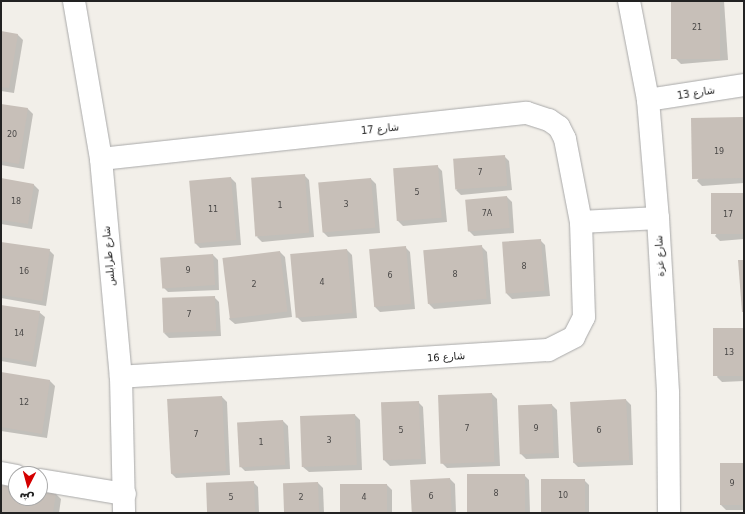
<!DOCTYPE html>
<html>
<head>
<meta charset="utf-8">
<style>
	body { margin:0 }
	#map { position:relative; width:745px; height:514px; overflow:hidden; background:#f2efe9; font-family:"DejaVu Sans",Vazirmatn,sans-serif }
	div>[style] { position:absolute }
	.shadow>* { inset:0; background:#0003 }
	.building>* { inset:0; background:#c7bfb8; transform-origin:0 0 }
	.roads { filter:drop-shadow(0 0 1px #a9a9a9) drop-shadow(0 0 1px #a9a9a9) }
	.minor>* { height:22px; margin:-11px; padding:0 11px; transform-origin:11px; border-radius:11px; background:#fff }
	span { translate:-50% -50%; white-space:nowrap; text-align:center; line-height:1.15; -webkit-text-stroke:3px #fff; paint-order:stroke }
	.number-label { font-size:8px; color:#4b4948 }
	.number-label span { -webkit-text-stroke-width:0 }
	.street-label { font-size:10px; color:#222 }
	.frame { position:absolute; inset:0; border:2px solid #222; pointer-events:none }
	.north { position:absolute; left:8px; top:466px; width:40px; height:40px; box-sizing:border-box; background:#fff; border:1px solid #a7a7a7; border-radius:50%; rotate:186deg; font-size:11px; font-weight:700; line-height:16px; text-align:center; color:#222 }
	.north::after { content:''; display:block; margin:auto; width:14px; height:18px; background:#d40000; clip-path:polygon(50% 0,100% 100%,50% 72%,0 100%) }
</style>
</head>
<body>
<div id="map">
	<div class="shadow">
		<i style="clip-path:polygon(672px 1px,724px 1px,728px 60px,681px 64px,676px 59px)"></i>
		<i style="clip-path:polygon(1px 32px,18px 35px,23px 40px,14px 93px,1px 91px)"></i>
		<i style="clip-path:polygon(1px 105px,28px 109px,33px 114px,24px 169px,1px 165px)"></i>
		<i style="clip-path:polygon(743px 118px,744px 183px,702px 186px,697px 181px)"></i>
		<i style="clip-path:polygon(504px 156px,509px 161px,512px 190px,461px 195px,456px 190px)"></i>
		<i style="clip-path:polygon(437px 166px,442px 171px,447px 222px,403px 226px,398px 221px,394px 169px)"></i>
		<i style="clip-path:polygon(304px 175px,309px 180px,314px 237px,262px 242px,257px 237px)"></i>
		<i style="clip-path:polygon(231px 178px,236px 183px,241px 245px,200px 248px,195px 243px)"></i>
		<i style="clip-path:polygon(1px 179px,34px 185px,39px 190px,32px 229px,1px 224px)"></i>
		<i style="clip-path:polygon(371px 179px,376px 184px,380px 233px,328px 237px,323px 232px)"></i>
		<i style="clip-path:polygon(744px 194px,744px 239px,720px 241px,715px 236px)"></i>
		<i style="clip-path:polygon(507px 197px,512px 202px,514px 233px,474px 236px,469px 231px)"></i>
		<i style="clip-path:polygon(540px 240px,545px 245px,550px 296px,512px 299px,507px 294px,503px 243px)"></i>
		<i style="clip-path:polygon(1px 243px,49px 250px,54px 255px,46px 306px,1px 298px)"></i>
		<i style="clip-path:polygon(405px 247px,410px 252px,415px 309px,380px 312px,375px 307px)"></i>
		<i style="clip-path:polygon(482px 247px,487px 252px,491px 304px,434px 309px,429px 304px)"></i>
		<i style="clip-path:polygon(347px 250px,352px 255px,357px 318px,302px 322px,297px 317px)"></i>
		<i style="clip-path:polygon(280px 252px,285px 257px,292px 317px,235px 324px,229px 319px)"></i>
		<i style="clip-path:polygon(213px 255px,218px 260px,219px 290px,168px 292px,163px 287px)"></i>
		<i style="clip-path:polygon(214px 297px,219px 302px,221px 336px,169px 338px,164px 333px)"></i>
		<i style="clip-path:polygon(1px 306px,39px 312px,45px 317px,36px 367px,1px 361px)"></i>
		<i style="clip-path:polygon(744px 329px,744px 381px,722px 382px,717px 377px)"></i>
		<i style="clip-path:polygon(1px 373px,50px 381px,55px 386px,47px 438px,1px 431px)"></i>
		<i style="clip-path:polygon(492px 394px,497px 399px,500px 466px,447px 468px,442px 463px)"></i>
		<i style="clip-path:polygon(222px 397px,227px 402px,230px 475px,176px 478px,171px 473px)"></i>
		<i style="clip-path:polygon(626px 400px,631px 405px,633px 465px,578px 467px,573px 462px)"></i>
		<i style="clip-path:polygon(418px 402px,423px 407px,426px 464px,390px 466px,384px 460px)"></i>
		<i style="clip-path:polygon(552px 405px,557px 410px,559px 458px,526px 459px,521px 454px,519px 406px)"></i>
		<i style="clip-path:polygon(355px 415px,360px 420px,362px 470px,309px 472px,303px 467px)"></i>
		<i style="clip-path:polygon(283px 421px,288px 426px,290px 469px,245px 471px,240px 466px)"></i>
		<i style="clip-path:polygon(744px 464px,744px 510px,726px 510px,721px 505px)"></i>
		<i style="clip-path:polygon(524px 475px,529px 480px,530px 513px,469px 513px)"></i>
		<i style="clip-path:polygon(450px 479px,455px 484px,456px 513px,412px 513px)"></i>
		<i style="clip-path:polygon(584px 480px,589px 485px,589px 513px,542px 513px)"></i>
		<i style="clip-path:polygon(253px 482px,258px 487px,259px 513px,209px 513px)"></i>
		<i style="clip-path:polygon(318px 483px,323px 488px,324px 513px,285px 513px)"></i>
		<i style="clip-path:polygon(341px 485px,387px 485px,392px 490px,392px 513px,341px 513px)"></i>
		<i style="clip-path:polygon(1px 486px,16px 488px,16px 498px,40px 498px,40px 492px,56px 494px,61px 499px,59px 513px,1px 513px)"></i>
	</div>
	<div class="building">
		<i style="left:671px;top:1px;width:49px;height:58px"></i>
		<i style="clip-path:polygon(1px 31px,18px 34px,9px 88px,1px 87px)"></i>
		<i style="clip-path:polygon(1px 104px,28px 108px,19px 164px,1px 161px)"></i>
		<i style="left:743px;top:117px;width:61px;height:52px;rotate:89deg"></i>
		<i style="left:505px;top:155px;width:31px;height:52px;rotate:86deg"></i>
		<i style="left:438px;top:165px;width:53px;height:45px;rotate:86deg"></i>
		<i style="left:305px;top:174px;width:59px;height:54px;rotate:86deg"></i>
		<i style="left:231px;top:177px;width:63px;height:42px;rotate:85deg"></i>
		<i style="clip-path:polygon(1px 178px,34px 184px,28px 224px,1px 220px)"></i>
		<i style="left:371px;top:178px;width:50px;height:53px;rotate:85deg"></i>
		<i style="left:744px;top:193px;width:41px;height:33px;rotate:90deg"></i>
		<i style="left:507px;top:196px;width:32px;height:42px;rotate:85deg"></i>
		<i style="left:541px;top:239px;width:52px;height:39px;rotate:86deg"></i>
		<i style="clip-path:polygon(1px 242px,50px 249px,42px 301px,1px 295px)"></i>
		<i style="left:482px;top:245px;width:54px;height:59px;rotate:85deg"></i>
		<i style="left:406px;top:246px;width:58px;height:37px;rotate:85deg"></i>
		<i style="left:347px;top:249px;width:64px;height:57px;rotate:85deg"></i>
		<i style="left:280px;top:251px;width:61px;height:58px;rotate:83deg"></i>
		<i style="left:213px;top:254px;width:31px;height:53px;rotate:86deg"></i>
		<i style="clip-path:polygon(738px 260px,744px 260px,744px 312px,742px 312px)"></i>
		<i style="left:215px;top:296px;width:35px;height:53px;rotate:88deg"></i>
		<i style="clip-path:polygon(1px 305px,40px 311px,32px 362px,1px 357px)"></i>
		<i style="left:744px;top:328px;width:48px;height:31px;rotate:90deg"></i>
		<i style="clip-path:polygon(1px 372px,50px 380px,42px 434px,1px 427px)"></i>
		<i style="left:492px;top:393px;width:69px;height:54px;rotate:88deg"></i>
		<i style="left:222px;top:396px;width:75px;height:55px;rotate:87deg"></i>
		<i style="left:626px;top:399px;width:61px;height:56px;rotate:87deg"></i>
		<i style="left:419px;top:401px;width:58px;height:38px;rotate:88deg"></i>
		<i style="left:552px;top:404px;width:49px;height:34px;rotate:88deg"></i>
		<i style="left:355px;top:414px;width:51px;height:55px;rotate:88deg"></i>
		<i style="left:283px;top:420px;width:45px;height:46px;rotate:87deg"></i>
		<i style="left:720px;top:463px;width:24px;height:42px"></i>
		<i style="left:525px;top:474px;width:39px;height:58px;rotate:90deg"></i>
		<i style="left:450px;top:478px;width:35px;height:40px;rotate:87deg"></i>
		<i style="left:541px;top:479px;width:44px;height:34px"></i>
		<i style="left:254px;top:481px;width:32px;height:48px;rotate:88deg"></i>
		<i style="left:318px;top:482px;width:31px;height:35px;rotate:88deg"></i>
		<i style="left:340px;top:484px;width:47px;height:29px"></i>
		<i style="clip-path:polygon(1px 485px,16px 487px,16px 498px,40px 498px,40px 491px,56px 493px,53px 513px,1px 513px)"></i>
	</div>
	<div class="roads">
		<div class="minor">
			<i style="left:74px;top:1px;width:160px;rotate:80.3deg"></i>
			<i style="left:101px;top:159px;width:219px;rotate:84.8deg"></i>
			<i style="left:121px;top:377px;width:136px;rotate:88.7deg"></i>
			<i style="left:629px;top:1px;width:101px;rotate:79.1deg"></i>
			<i style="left:648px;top:100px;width:118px;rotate:85.2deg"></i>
			<i style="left:658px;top:218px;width:175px;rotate:86.7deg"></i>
			<i style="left:668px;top:393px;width:120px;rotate:89.5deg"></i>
			<i style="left:648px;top:100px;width:97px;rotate:-8.9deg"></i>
			<i style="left:101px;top:159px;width:428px;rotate:-6.2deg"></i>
			<i style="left:527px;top:113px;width:23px;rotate:18deg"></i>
			<i style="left:549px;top:120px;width:12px;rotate:35deg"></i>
			<i style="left:559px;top:127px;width:13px;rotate:63deg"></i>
			<i style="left:565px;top:139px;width:85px;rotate:79.1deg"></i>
			<i style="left:581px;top:222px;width:95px;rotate:88.2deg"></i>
			<i style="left:584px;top:317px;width:22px;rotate:117deg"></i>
			<i style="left:574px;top:337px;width:29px;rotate:153deg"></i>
			<i style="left:548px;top:350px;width:428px;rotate:176.4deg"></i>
			<i style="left:581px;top:222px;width:77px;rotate:-3deg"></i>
			<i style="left:1px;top:473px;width:15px;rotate:11deg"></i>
			<i style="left:40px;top:480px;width:86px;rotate:9.4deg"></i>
		</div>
	</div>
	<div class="number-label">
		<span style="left:697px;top:28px">21</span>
		<span style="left:12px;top:135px">20</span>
		<span style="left:719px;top:152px">19</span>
		<span style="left:480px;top:173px">7</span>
		<span style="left:417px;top:193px">5</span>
		<span style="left:16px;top:202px">18</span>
		<span style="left:346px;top:205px">3</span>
		<span style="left:280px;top:206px">1</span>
		<span style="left:213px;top:210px">11</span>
		<span style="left:487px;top:214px">7A</span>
		<span style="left:728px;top:215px">17</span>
		<span style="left:524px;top:267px">8</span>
		<span style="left:188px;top:271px">9</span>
		<span style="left:24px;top:272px">16</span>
		<span style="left:455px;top:275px">8</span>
		<span style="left:390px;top:276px">6</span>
		<span style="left:322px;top:283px">4</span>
		<span style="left:254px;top:285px">2</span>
		<span style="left:189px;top:315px">7</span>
		<span style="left:19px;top:334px">14</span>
		<span style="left:729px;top:353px">13</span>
		<span style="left:24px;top:403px">12</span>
		<span style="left:467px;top:429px">7</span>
		<span style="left:536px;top:429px">9</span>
		<span style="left:401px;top:431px">5</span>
		<span style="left:599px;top:431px">6</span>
		<span style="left:196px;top:435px">7</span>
		<span style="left:329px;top:441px">3</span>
		<span style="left:261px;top:443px">1</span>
		<span style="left:732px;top:484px">9</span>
		<span style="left:496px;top:494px">8</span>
		<span style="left:563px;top:496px">10</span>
		<span style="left:431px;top:497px">6</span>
		<span style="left:231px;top:498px">5</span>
		<span style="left:301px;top:498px">2</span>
		<span style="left:364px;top:498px">4</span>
	</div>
	<div class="street-label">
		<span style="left:696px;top:93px;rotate:-9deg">شارع 13</span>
		<span style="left:380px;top:129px;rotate:-6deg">شارع 17</span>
		<span style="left:109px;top:256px;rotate:-95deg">شارع طرابلس</span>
		<span style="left:660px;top:256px;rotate:-93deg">شارع غزة</span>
		<span style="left:446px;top:357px;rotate:-4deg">شارع 16</span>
	</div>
	<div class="frame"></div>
	<div class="north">ش</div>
</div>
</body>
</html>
